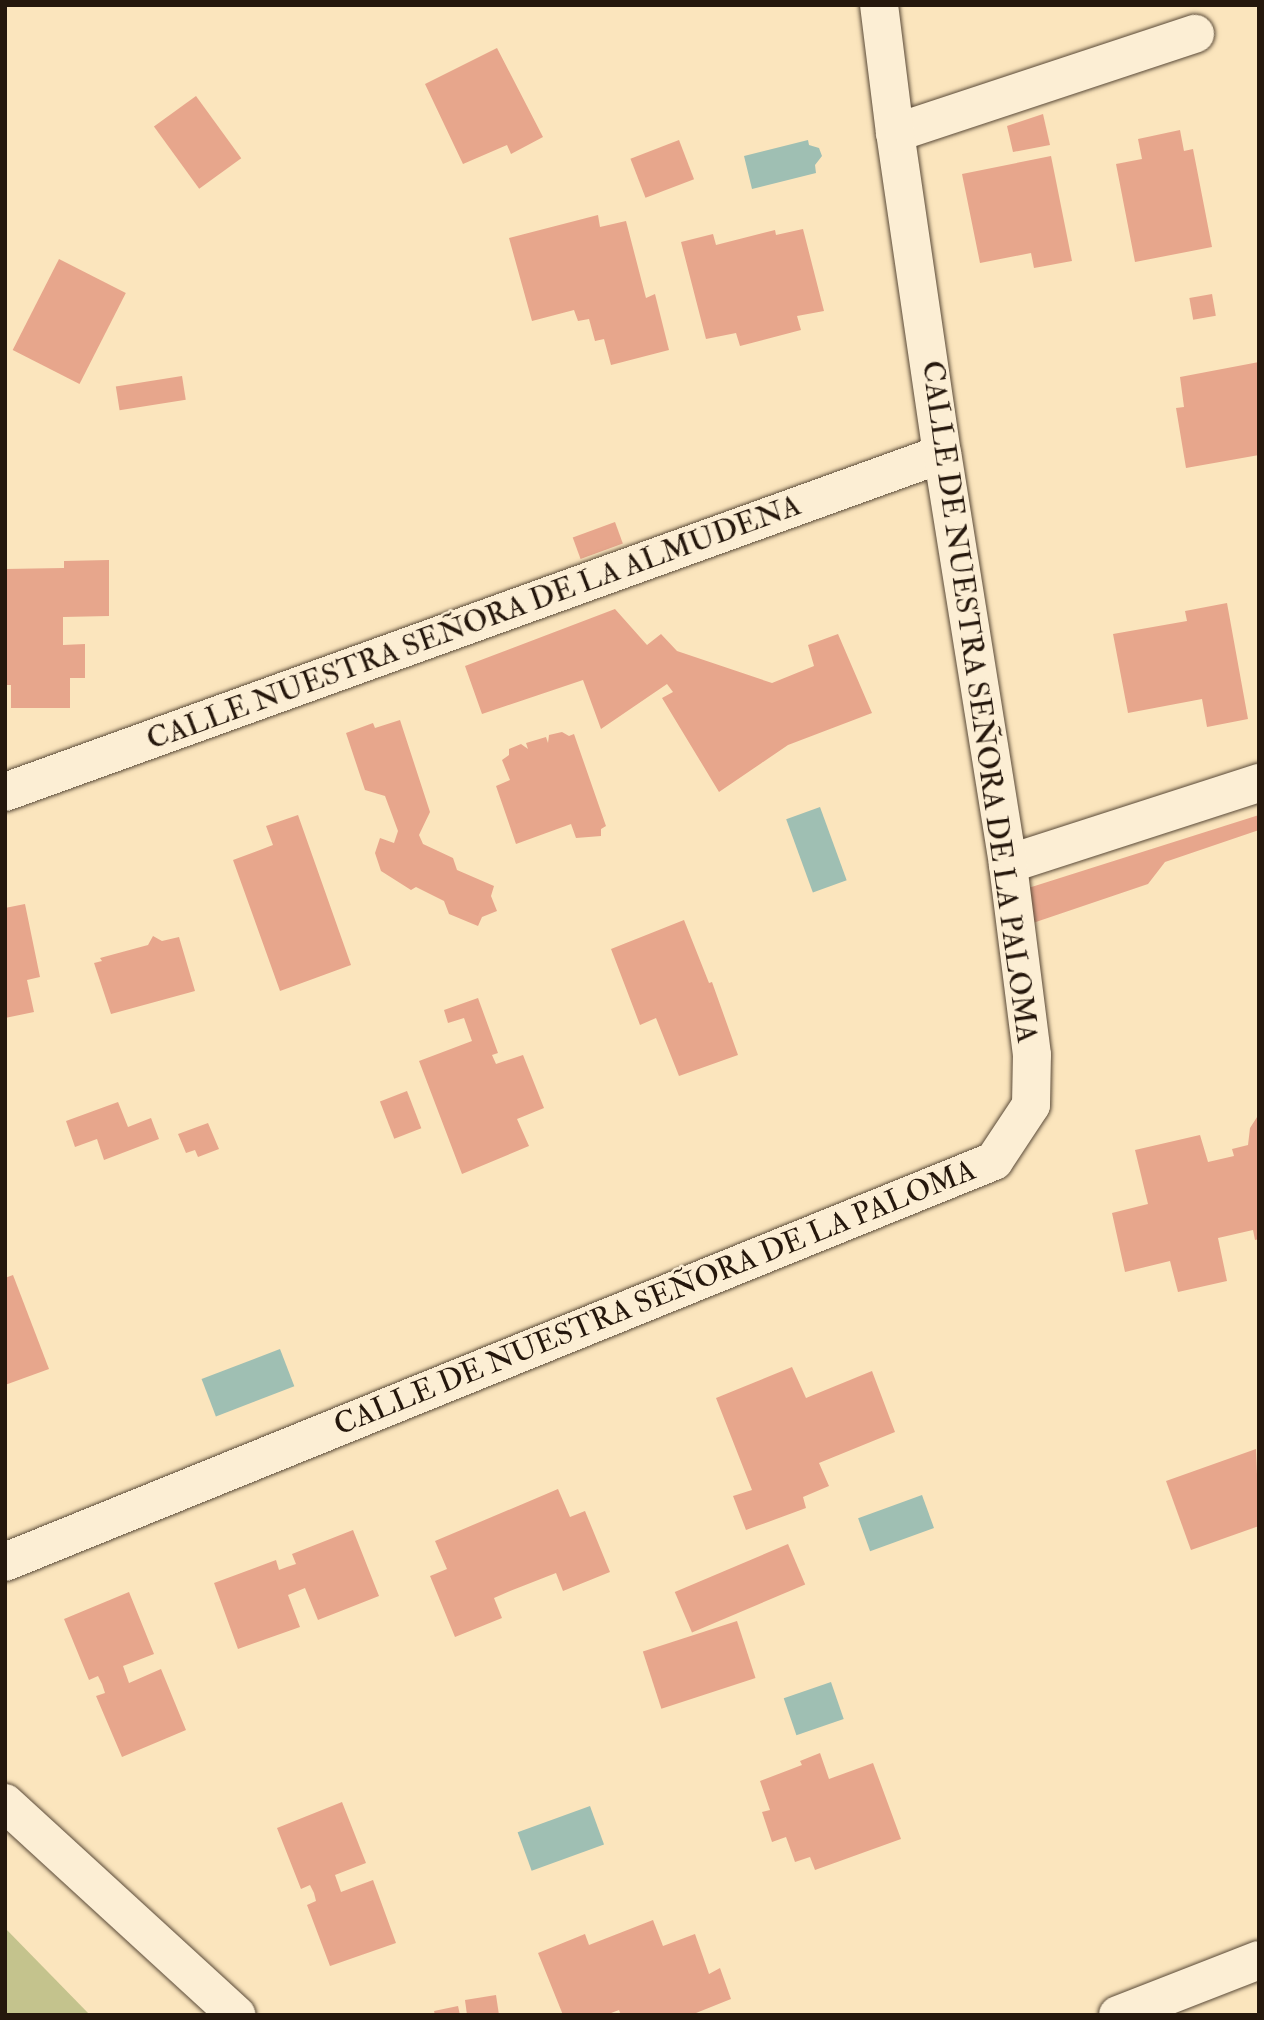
<!DOCTYPE html>
<html>
<head>
<meta charset="utf-8">
<style>
	body { margin:0 }
	#map { position:relative; width:1264px; height:2020px; overflow:hidden; background:#fbe5bd; font-family:"IM FELL Double Pica",serif }
	div>[style] { position:absolute }
	.green>* { inset:0; background:#c4c38d }
	.water>* { inset:0; background:#9fbfb3; transform-origin:0 0 }
	.building>* { inset:0; background:#e7a68c; transform-origin:0 0 }
	.roads { filter:drop-shadow(0 0 2px #5a4a38) drop-shadow(0 0 2px #5a4a38) }
	.street>* { height:38px; margin:-19px; padding:0 19px; transform-origin:19px; border-radius:19px; background:#fceed4 }
	span { translate:-50% -50%; white-space:nowrap; text-align:center; line-height:1.15; -webkit-text-stroke:5px #fceed4; paint-order:stroke }
	.street-label { font-size:30px; color:#25170c }
	.frame { position:absolute; inset:0; border:7px solid #25170c; pointer-events:none }
</style>
</head>
<body>
<div id="map">
	<div class="green">
		<i style="clip-path:polygon(5px 1928px,90px 2015px,5px 2015px)"></i>
	</div>
	<div class="water">
		<i style="clip-path:polygon(808px 140px,809px 145px,819px 148px,822px 156px,815px 165px,816px 173px,752px 189px,744px 156px)"></i>
		<i style="left:820px;top:807px;width:78px;height:36px;rotate:70deg"></i>
		<i style="left:280px;top:1349px;width:40px;height:84px;rotate:69deg"></i>
		<i style="left:922px;top:1495px;width:35px;height:68px;rotate:70deg"></i>
		<i style="left:831px;top:1682px;width:39px;height:50px;rotate:71deg"></i>
		<i style="left:590px;top:1806px;width:41px;height:77px;rotate:70deg"></i>
	</div>
	<div class="building">
		<i style="clip-path:polygon(497px 48px,543px 137px,511px 154px,507px 145px,463px 164px,425px 84px)"></i>
		<i style="left:196px;top:96px;width:77px;height:52px;rotate:54deg"></i>
		<i style="clip-path:polygon(1043px 114px,1050px 145px,1013px 152px,1007px 126px)"></i>
		<i style="clip-path:polygon(1180px 130px,1184px 151px,1193px 149px,1212px 247px,1135px 262px,1116px 164px,1142px 159px,1138px 139px)"></i>
		<i style="left:679px;top:140px;width:42px;height:52px;rotate:69deg"></i>
		<i style="clip-path:polygon(1051px 156px,1072px 261px,1034px 268px,1031px 253px,980px 263px,962px 174px)"></i>
		<i style="clip-path:polygon(598px 215px,600px 227px,626px 221px,646px 298px,655px 294px,669px 350px,611px 365px,604px 339px,595px 341px,589px 319px,578px 321px,574px 310px,532px 321px,509px 238px)"></i>
		<i style="clip-path:polygon(803px 229px,824px 311px,797px 316px,801px 330px,740px 346px,736px 333px,706px 339px,681px 242px,713px 234px,716px 245px,775px 230px,776px 235px)"></i>
		<i style="left:59px;top:259px;width:75px;height:102px;rotate:27deg"></i>
		<i style="left:1212px;top:294px;width:22px;height:23px;rotate:80deg"></i>
		<i style="clip-path:polygon(1259px 362px,1259px 455px,1186px 468px,1176px 408px,1184px 407px,1180px 377px)"></i>
		<i style="left:182px;top:376px;width:24px;height:67px;rotate:81deg"></i>
		<i style="left:615px;top:522px;width:23px;height:45px;rotate:70deg"></i>
		<i style="clip-path:polygon(109px 560px,109px 616px,63px 617px,63px 645px,85px 644px,85px 678px,70px 678px,70px 708px,11px 708px,11px 685px,5px 685px,5px 569px,64px 568px,64px 561px)"></i>
		<i style="clip-path:polygon(1227px 603px,1248px 719px,1207px 727px,1202px 699px,1128px 713px,1113px 634px,1187px 621px,1185px 611px)"></i>
		<i style="clip-path:polygon(615px 609px,647px 645px,661px 634px,677px 651px,772px 683px,814px 666px,808px 645px,838px 634px,872px 713px,788px 745px,719px 792px,662px 698px,673px 692px,667px 684px,601px 729px,583px 680px,482px 714px,465px 666px)"></i>
		<i style="clip-path:polygon(400px 720px,430px 812px,419px 835px,423px 844px,453px 858px,457px 870px,494px 886px,491px 896px,497px 911px,482px 917px,478px 926px,449px 914px,444px 901px,416px 887px,411px 890px,381px 871px,375px 853px,380px 838px,394px 843px,398px 831px,385px 796px,365px 790px,346px 733px,373px 723px,375px 728px)"></i>
		<i style="clip-path:polygon(562px 732px,569px 736px,574px 734px,606px 826px,601px 829px,601px 836px,576px 838px,571px 824px,516px 844px,496px 786px,510px 780px,502px 760px,509px 755px,509px 749px,521px 744px,528px 749px,526px 743px,546px 737px,548px 743px,549px 735px)"></i>
		<i style="clip-path:polygon(298px 815px,351px 965px,280px 991px,233px 860px,273px 845px,266px 826px)"></i>
		<i style="clip-path:polygon(1259px 815px,1259px 830px,1165px 862px,1148px 884px,1027px 925px,1022px 890px)"></i>
		<i style="clip-path:polygon(25px 904px,40px 977px,27px 980px,34px 1012px,5px 1018px,5px 908px)"></i>
		<i style="clip-path:polygon(684px 920px,709px 983px,712px 982px,738px 1055px,679px 1076px,656px 1018px,640px 1025px,611px 949px)"></i>
		<i style="clip-path:polygon(153px 936px,162px 941px,179px 937px,195px 991px,111px 1014px,94px 963px,102px 961px,100px 958px,148px 945px)"></i>
		<i style="clip-path:polygon(478px 998px,498px 1053px,492px 1055px,496px 1064px,523px 1055px,544px 1108px,517px 1119px,529px 1146px,462px 1174px,419px 1061px,472px 1041px,464px 1018px,448px 1023px,444px 1010px)"></i>
		<i style="left:407px;top:1091px;width:40px;height:29px;rotate:69deg"></i>
		<i style="clip-path:polygon(118px 1102px,128px 1127px,151px 1118px,159px 1139px,104px 1160px,97px 1139px,75px 1147px,66px 1121px)"></i>
		<i style="clip-path:polygon(1259px 1114px,1259px 1239px,1255px 1240px,1253px 1230px,1218px 1238px,1227px 1281px,1178px 1292px,1170px 1261px,1125px 1272px,1112px 1213px,1148px 1204px,1135px 1150px,1200px 1135px,1208px 1162px,1234px 1156px,1232px 1149px,1248px 1145px,1250px 1128px)"></i>
		<i style="clip-path:polygon(208px 1123px,219px 1149px,198px 1157px,195px 1150px,186px 1153px,178px 1134px)"></i>
		<i style="clip-path:polygon(13px 1275px,49px 1369px,5px 1385px,5px 1278px)"></i>
		<i style="clip-path:polygon(792px 1367px,806px 1398px,872px 1371px,895px 1432px,819px 1463px,829px 1486px,803px 1497px,806px 1508px,746px 1530px,733px 1496px,752px 1490px,716px 1398px)"></i>
		<i style="clip-path:polygon(1256px 1449px,1259px 1526px,1191px 1550px,1166px 1481px)"></i>
		<i style="clip-path:polygon(558px 1489px,570px 1517px,585px 1511px,610px 1572px,563px 1591px,556px 1573px,510px 1591px,494px 1598px,502px 1618px,455px 1637px,430px 1576px,447px 1569px,435px 1541px)"></i>
		<i style="clip-path:polygon(353px 1530px,379px 1596px,318px 1620px,305px 1588px,288px 1595px,300px 1627px,238px 1649px,214px 1583px,276px 1560px,279px 1570px,287px 1567px,296px 1564px,292px 1554px)"></i>
		<i style="left:788px;top:1544px;width:44px;height:123px;rotate:67deg"></i>
		<i style="clip-path:polygon(129px 1592px,154px 1654px,123px 1666px,129px 1683px,161px 1669px,186px 1730px,122px 1757px,96px 1696px,105px 1693px,102px 1684px,98px 1676px,89px 1680px,64px 1619px)"></i>
		<i style="left:737px;top:1621px;width:60px;height:99px;rotate:72deg"></i>
		<i style="clip-path:polygon(820px 1753px,829px 1779px,873px 1763px,901px 1839px,815px 1870px,810px 1857px,795px 1862px,786px 1837px,772px 1842px,762px 1812px,770px 1810px,760px 1781px,802px 1765px,800px 1761px)"></i>
		<i style="clip-path:polygon(342px 1802px,366px 1863px,335px 1875px,341px 1892px,373px 1880px,396px 1943px,330px 1966px,307px 1905px,316px 1901px,314px 1893px,310px 1885px,301px 1889px,277px 1828px)"></i>
		<i style="clip-path:polygon(653px 1920px,663px 1946px,695px 1934px,709px 1974px,720px 1968px,731px 1999px,691px 2015px,621px 2015px,619px 2010px,606px 2015px,563px 2015px,538px 1953px,585px 1934px,589px 1945px)"></i>
		<i style="clip-path:polygon(496px 1995px,499px 2015px,467px 2015px,465px 2000px)"></i>
		<i style="clip-path:polygon(458px 2006px,460px 2015px,435px 2015px,434px 2011px)"></i>
	</div>
	<div class="roads">
		<div class="street">
			<i style="left:895px;top:133px;width:316px;rotate:-18.3deg"></i>
			<i style="left:5px;top:792px;width:996px;rotate:-19.84deg"></i>
			<i style="left:1008px;top:864px;width:264px;rotate:-17.9deg"></i>
			<i style="left:5px;top:1562px;width:1067px;rotate:-22.07deg"></i>
			<i style="left:994px;top:1161px;width:67px;rotate:-56.5deg"></i>
			<i style="left:1031px;top:1105px;width:50px;rotate:-88.9deg"></i>
			<i style="left:1032px;top:1055px;width:193px;rotate:-97.2deg"></i>
			<i style="left:1008px;top:864px;width:415px;rotate:-99.1deg"></i>
			<i style="left:942px;top:454px;width:324px;rotate:-98.3deg"></i>
			<i style="left:895px;top:133px;width:129px;rotate:-97.1deg"></i>
			<i style="left:5px;top:1803px;width:314px;rotate:42.5deg"></i>
			<i style="left:1118px;top:2015px;width:151px;rotate:-21.3deg"></i>
		</div>
	</div>
	<div class="street-label">
		<span style="left:474px;top:623px;rotate:-20deg">CALLE NUESTRA SEÑORA DE LA ALMUDENA</span>
		<span style="left:979px;top:702px;rotate:82deg">CALLE DE NUESTRA SEÑORA DE LA PALOMA</span>
		<span style="left:655px;top:1298px;rotate:-22deg">CALLE DE NUESTRA SEÑORA DE LA PALOMA</span>
	</div>
	<div class="frame"></div>
</div>
</body>
</html>
